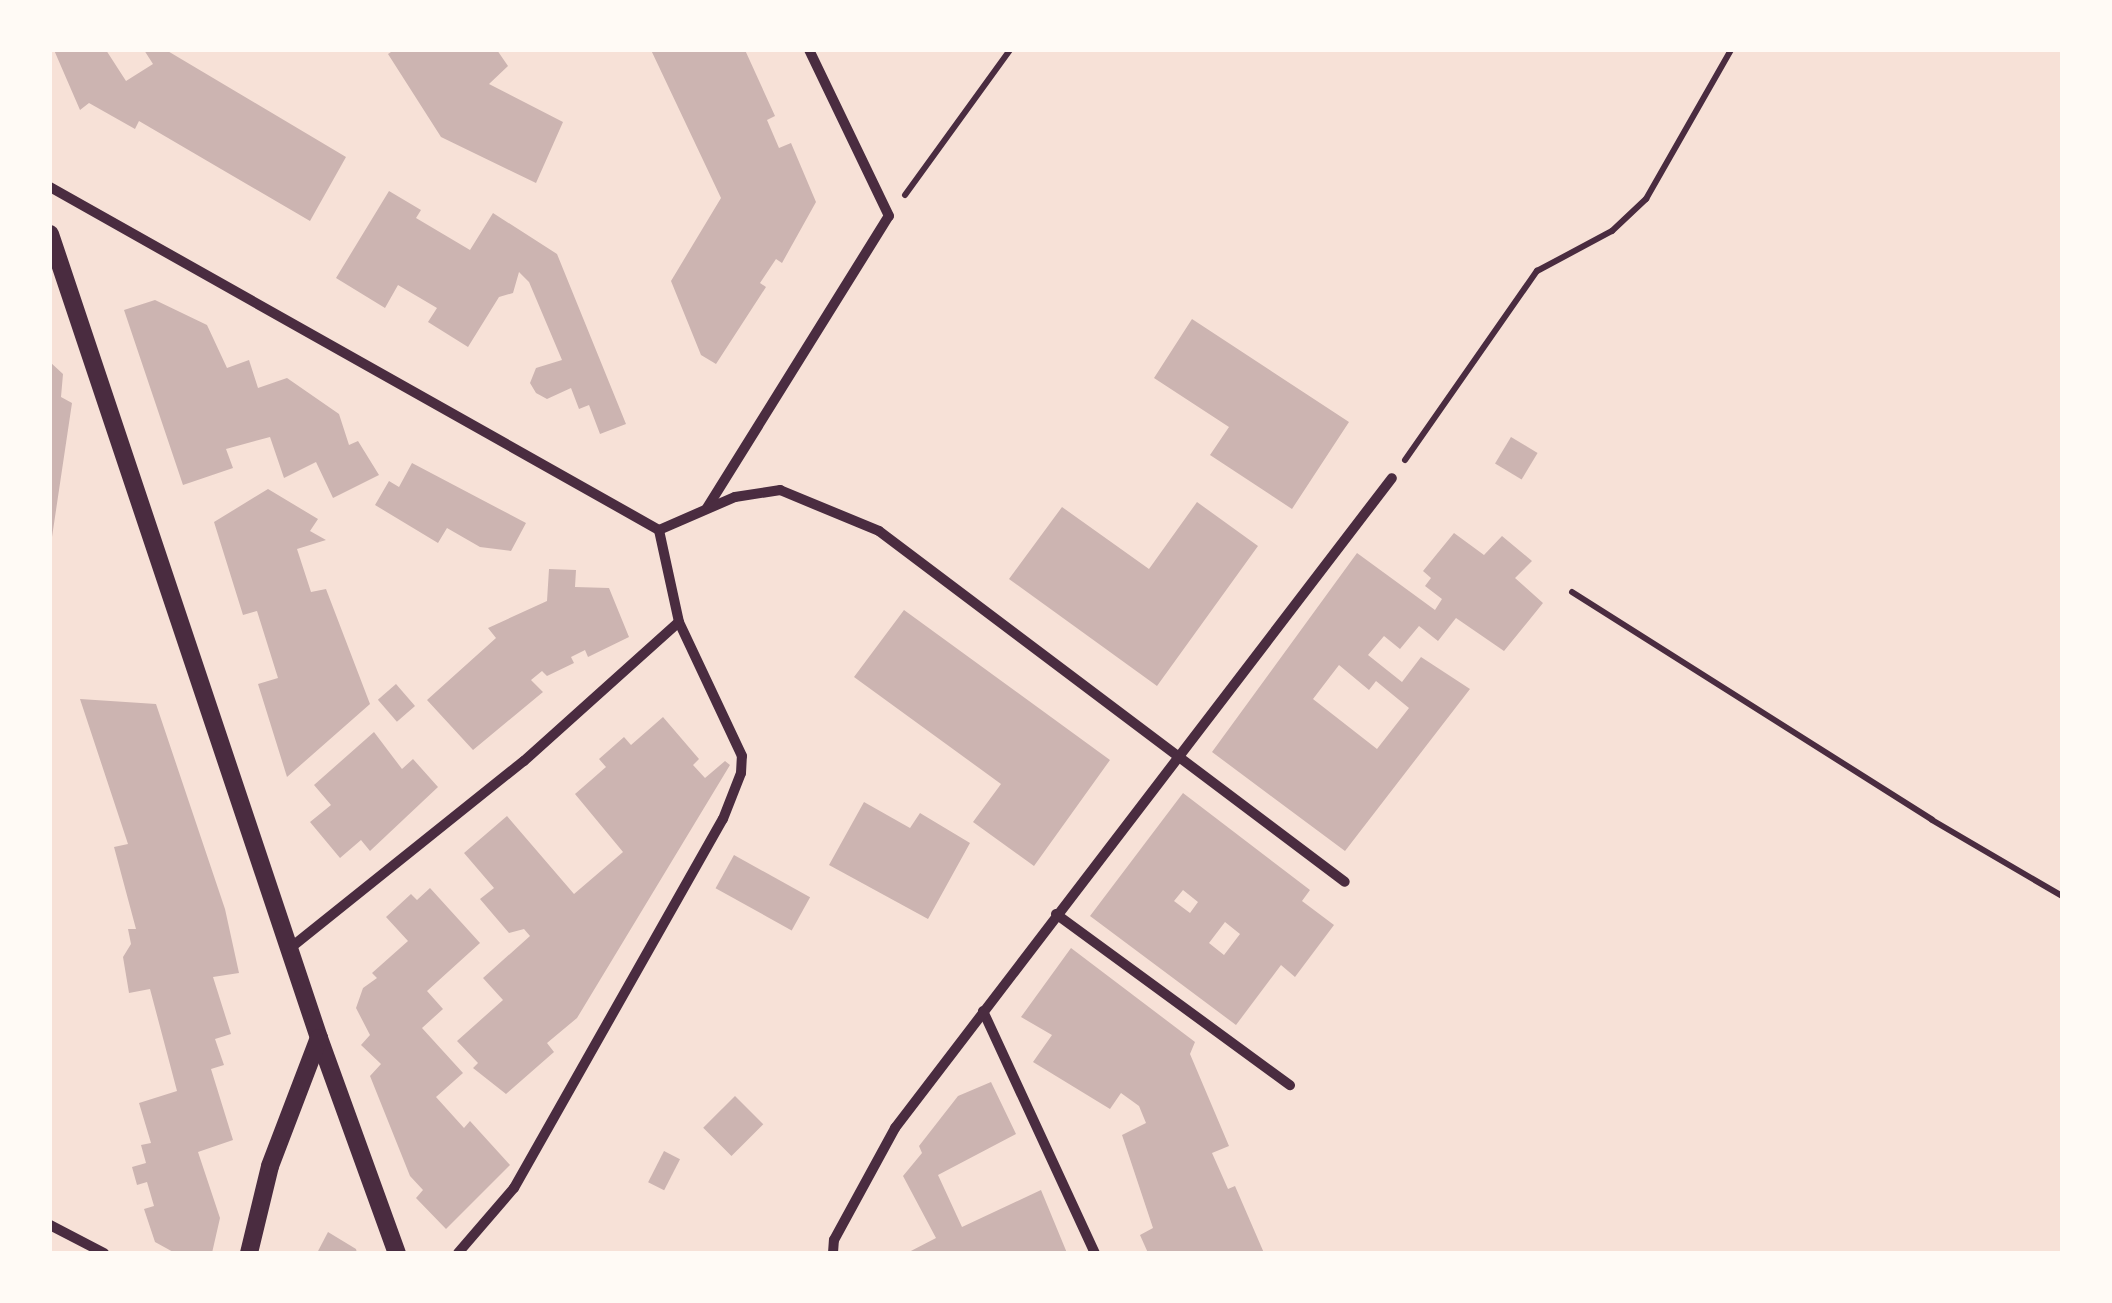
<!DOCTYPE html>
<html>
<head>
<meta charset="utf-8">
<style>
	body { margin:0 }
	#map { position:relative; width:2112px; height:1303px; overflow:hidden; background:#f7e1d7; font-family:"PT Sans",sans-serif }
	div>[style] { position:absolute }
	.building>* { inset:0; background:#ccb4b1; transform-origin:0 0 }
	.path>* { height:6px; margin:-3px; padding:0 3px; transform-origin:3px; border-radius:3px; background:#4a2c40 }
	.minor>* { height:10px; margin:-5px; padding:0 5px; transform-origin:5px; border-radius:5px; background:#4a2c40 }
	.tertiary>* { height:18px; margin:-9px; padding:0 9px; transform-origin:9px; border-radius:9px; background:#4a2c40 }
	span { translate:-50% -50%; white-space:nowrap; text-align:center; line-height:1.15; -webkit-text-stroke:8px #fffaf5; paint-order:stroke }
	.frame { position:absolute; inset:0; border:52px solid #fffaf5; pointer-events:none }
</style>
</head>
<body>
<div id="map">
	<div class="building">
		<i style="clip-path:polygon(54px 50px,106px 50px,126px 81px,153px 64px,144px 50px,166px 50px,346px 157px,310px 221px,139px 121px,135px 129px,89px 103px,80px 110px)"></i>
		<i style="clip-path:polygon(394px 50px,497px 50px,508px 66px,489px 84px,563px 122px,536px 183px,441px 137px,388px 54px)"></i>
		<i style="clip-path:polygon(651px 50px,745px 50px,775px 116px,767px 120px,779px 148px,791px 143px,816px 202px,782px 263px,776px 259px,760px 283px,766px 287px,716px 364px,701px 355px,671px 281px,721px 198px)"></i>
		<i style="clip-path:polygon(389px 191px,421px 210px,416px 218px,470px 250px,493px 213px,557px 254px,626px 424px,600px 434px,589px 405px,579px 409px,571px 388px,547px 399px,536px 393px,530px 383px,536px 368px,562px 360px,529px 282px,519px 272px,513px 293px,499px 297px,468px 347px,428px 322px,437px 308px,398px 285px,385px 308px,336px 278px)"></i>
		<i style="clip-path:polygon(155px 300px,207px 325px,227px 368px,249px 360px,258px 388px,287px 378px,339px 414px,349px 445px,358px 441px,379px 475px,333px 498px,316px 462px,284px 478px,270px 437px,226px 449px,233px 468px,183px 485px,124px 310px)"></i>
		<i style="clip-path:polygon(1192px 319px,1349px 422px,1292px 509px,1210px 455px,1229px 427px,1154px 378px)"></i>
		<i style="clip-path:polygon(50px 362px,63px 374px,61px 397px,72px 403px,52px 537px)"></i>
		<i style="left:1511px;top:437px;width:31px;height:31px;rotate:31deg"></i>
		<i style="clip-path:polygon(412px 463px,526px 523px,511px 551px,480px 547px,447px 528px,438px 543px,375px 505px,389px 481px,399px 487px)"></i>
		<i style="clip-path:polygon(268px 489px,318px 519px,310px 531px,326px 540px,297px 549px,311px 592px,326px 589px,370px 704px,287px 777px,258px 684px,278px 678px,257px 611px,243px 615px,214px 522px)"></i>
		<i style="clip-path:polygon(1197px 502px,1258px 546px,1157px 686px,1009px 579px,1062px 507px,1149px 569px)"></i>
		<i style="clip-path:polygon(evenodd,1454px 533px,1484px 555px,1502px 536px,1532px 561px,1515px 578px,1543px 603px,1504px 651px,1456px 618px,1438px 641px,1419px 626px,1400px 649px,1384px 636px,1368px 655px,1402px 682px,1421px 657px,1470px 689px,1345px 851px,1212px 752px,1357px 553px,1435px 610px,1442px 599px,1425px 586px,1431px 578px,1423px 571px,1454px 533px,1339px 665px,1369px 690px,1376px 681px,1409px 708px,1377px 749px,1313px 699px,1339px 665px)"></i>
		<i style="clip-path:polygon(549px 569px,576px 570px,575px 587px,609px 588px,629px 637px,588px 657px,585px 650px,571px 657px,574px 663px,547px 676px,542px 671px,531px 680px,543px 692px,473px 750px,427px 700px,496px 638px,488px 628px,547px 601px)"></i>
		<i style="clip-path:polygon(904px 610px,1110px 760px,1034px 866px,973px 822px,1001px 784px,854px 677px)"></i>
		<i style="left:396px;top:684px;width:29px;height:24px;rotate:49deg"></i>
		<i style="clip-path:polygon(80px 699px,156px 704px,225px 909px,239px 973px,213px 977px,231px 1034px,215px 1039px,224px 1065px,211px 1069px,233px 1140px,198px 1152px,220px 1218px,212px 1253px,175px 1253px,155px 1242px,144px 1209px,154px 1206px,147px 1182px,137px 1185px,132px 1167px,146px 1163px,141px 1145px,151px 1143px,139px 1103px,177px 1091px,150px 989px,129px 993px,123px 957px,131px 944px,128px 929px,136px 929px,114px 847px,128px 844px)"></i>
		<i style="clip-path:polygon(663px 717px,699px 759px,693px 765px,705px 778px,725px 761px,730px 765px,577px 1018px,547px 1043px,554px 1052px,506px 1094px,473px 1068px,478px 1063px,457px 1041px,503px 1000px,483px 978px,530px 936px,524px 929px,509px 933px,480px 899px,494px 888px,464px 853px,507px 816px,574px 894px,623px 852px,575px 794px,606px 767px,599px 759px,624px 737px,631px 745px)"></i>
		<i style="clip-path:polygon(374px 732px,402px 769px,413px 759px,438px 787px,370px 851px,361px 840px,340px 858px,310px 822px,331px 805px,314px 785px)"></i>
		<i style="clip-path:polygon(evenodd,1183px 793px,1310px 890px,1302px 901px,1334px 925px,1295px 977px,1281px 965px,1236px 1025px,1090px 916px,1183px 793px,1183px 890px,1198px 902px,1190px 913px,1174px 901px,1183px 890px,1183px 793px,1225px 922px,1240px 934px,1224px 955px,1209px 943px,1225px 922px)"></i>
		<i style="clip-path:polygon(864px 802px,910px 828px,920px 813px,970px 843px,928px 919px,829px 865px)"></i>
		<i style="left:734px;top:855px;width:87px;height:38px;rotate:29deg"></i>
		<i style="clip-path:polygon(430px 888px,480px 943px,427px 991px,443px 1009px,422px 1028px,463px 1073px,436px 1097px,464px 1128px,470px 1121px,510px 1165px,446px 1229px,416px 1198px,423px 1190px,410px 1176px,370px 1076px,381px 1064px,361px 1045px,370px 1035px,356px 1008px,363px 988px,377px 978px,372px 973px,408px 941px,386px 917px,411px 894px,417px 900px)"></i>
		<i style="clip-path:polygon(1071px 948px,1195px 1042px,1190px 1054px,1229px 1146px,1212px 1153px,1228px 1189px,1235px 1186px,1264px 1253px,1148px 1253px,1140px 1235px,1153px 1228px,1122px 1135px,1146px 1123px,1139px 1106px,1121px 1093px,1110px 1109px,1033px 1062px,1052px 1035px,1021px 1017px)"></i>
		<i style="clip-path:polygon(991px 1082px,1016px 1134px,938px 1175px,962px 1227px,1041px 1190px,1067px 1253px,907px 1253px,936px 1238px,903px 1176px,922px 1153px,919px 1146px,958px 1096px)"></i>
		<i style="left:735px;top:1096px;width:40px;height:45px;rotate:45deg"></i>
		<i style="left:664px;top:1151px;width:18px;height:35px;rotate:27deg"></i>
		<i style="clip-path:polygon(328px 1232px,356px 1249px,357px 1253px,317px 1253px)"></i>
	</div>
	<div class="path">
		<i style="left:905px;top:195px;width:179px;rotate:-54.1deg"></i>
		<i style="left:1405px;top:460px;width:231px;rotate:-55.1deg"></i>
		<i style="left:1537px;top:271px;width:85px;rotate:-28.1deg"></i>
		<i style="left:1612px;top:231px;width:47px;rotate:-43.3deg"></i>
		<i style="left:1646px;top:199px;width:172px;rotate:-60.3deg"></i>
		<i style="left:1572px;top:592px;width:426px;rotate:32.3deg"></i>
		<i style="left:1932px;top:820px;width:151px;rotate:30.3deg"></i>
	</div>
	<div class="minor">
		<i style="left:50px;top:187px;width:699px;rotate:29.39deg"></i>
		<i style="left:707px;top:508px;width:344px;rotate:-58.1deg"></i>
		<i style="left:889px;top:216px;width:184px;rotate:-115.7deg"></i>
		<i style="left:659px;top:530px;width:83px;rotate:-23.5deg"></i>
		<i style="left:735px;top:497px;width:46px;rotate:-8.8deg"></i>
		<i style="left:780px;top:490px;width:107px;rotate:22.5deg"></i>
		<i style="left:879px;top:531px;width:583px;rotate:36.99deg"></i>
		<i style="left:1056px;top:914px;width:290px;rotate:36.2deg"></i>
		<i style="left:289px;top:949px;width:301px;rotate:-38.7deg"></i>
		<i style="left:524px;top:761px;width:208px;rotate:-41.9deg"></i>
		<i style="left:983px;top:1011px;width:267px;rotate:65.2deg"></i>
		<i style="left:50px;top:1225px;width:61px;rotate:27.4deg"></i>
		<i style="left:458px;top:1253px;width:86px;rotate:-49.3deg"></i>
		<i style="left:514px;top:1188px;width:424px;rotate:-60.5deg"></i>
		<i style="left:723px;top:819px;width:49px;rotate:-68.6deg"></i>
		<i style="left:741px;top:773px;width:17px;rotate:-87deg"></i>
		<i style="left:742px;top:756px;width:148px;rotate:-115.2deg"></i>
		<i style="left:679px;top:622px;width:94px;rotate:-102.3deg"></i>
		<i style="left:833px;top:1253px;width:13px;rotate:-86deg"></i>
		<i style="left:834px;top:1240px;width:128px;rotate:-61.4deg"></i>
		<i style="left:895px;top:1128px;width:818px;rotate:-52.6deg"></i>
	</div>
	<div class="tertiary">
		<i style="left:50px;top:234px;width:848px;rotate:71.5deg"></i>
		<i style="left:319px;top:1038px;width:229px;rotate:70.1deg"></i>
		<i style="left:249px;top:1253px;width:89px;rotate:-76.4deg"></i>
		<i style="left:270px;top:1166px;width:137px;rotate:-69.1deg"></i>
	</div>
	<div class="frame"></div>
</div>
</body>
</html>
